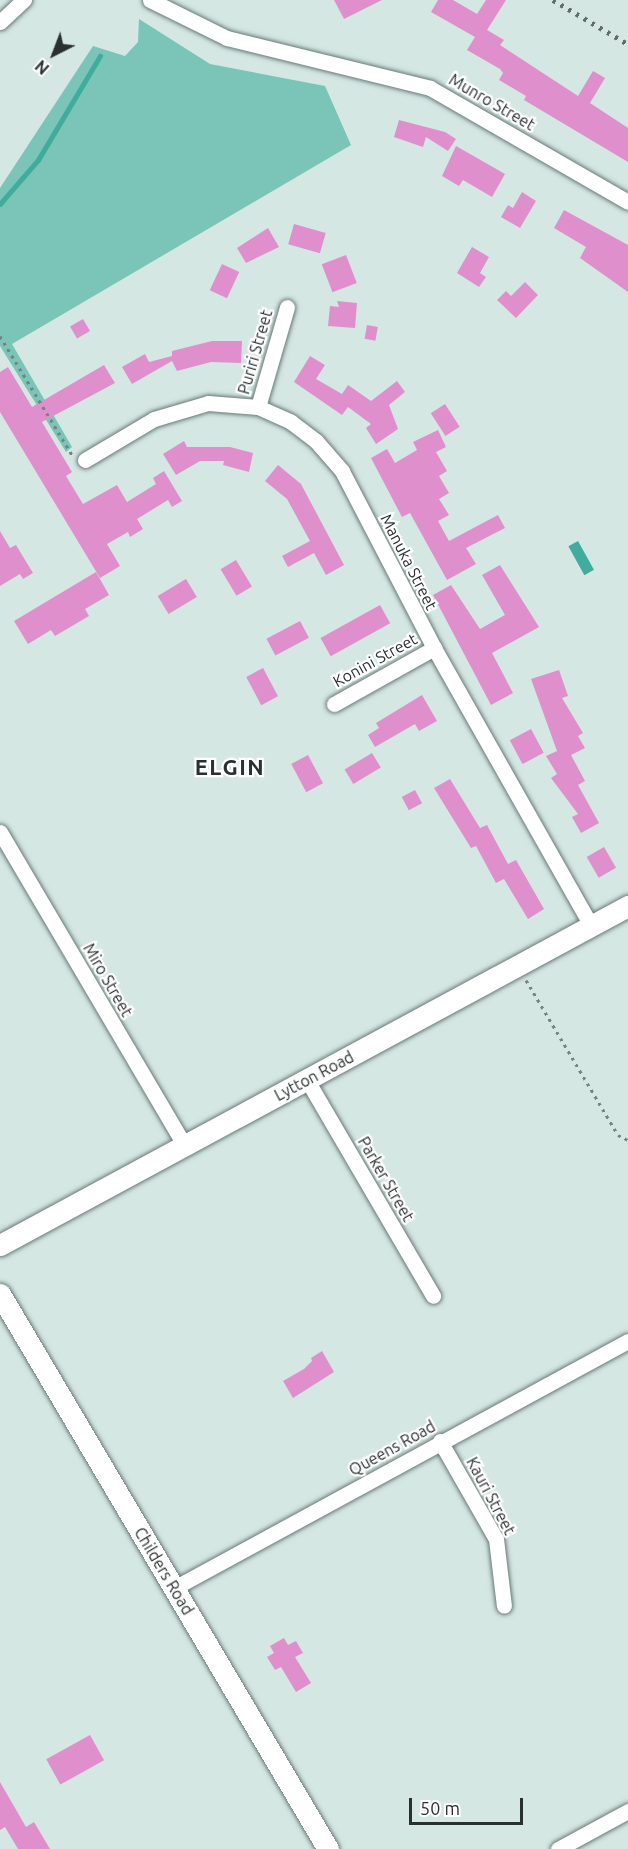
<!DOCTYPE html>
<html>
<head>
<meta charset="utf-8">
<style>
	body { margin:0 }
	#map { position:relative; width:628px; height:1849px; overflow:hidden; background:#d4e7e3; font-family:Ubuntu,sans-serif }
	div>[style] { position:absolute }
	.green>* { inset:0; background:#7ac4b8 }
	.water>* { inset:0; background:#40ac9d; transform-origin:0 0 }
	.stream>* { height:4.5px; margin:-2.25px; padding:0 2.25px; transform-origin:2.25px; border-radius:2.25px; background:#40ac9d }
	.building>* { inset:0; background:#e08fcd; transform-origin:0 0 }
	.path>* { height:3px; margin-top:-1.5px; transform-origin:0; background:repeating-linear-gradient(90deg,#778381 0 3px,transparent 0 7.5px) }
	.roads { filter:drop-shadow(0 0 2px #697a77) drop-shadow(0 0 2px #697a77) }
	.street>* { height:15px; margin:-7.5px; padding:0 7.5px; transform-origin:7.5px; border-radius:7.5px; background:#fff }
	.secondary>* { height:21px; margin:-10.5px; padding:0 10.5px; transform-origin:10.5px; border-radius:10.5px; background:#fff }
	.rail>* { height:4.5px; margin-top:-2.25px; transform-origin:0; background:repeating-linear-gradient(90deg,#626d6b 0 3px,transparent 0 9px) }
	span { translate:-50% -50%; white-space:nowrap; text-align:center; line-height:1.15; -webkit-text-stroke:4.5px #fff; paint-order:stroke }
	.street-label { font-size:16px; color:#29302f }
	.district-label { font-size:22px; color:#29302f; font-weight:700; letter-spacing:1.5px }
	.north { position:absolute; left:24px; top:24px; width:60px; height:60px; -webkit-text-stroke:4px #fff; paint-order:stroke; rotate:222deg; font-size:16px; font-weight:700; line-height:24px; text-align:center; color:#29302f }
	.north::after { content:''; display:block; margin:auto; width:21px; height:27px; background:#29302f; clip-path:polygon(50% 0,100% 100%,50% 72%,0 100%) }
	.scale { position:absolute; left:409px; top:1798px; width:114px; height:27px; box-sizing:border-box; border:3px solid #29302f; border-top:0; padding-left:8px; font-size:18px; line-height:21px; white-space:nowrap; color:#29302f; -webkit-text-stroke:4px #fff; paint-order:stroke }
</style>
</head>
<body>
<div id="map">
	<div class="green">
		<i style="clip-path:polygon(139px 19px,210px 64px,325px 86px,351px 145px,12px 344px,72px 447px,66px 452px,0 346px,0 188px,93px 46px,125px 56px,138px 42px)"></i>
	</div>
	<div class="water">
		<i style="left:578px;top:541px;width:33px;height:11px;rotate:61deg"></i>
	</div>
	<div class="stream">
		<i style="left:0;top:204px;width:58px;rotate:-49.2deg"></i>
		<i style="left:38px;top:160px;width:121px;rotate:-59.2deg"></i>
	</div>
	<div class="building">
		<i style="clip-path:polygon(334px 0,382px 0,344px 19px)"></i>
		<i style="clip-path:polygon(438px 0,453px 0,477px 14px,486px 0,506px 0,487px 30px,504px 40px,500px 45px,578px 96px,593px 71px,605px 78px,590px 103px,628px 128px,628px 162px,524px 100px,526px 96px,499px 80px,503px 73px,500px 69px,467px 50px,475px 37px,431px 12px)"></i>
		<i style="clip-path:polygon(399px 120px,445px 132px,456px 139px,448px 151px,426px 137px,423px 147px,394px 137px)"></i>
		<i style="clip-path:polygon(456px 146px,505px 174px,492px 197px,463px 180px,459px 186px,442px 176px)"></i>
		<i style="clip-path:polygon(522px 192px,536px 201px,520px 228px,501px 217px,508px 205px,513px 208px)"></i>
		<i style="clip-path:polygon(564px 210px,628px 245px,628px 292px,580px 258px,586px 247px,554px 228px)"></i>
		<i style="left:294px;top:224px;width:33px;height:21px;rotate:16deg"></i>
		<i style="clip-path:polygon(268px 228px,279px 247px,246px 263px,237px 248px)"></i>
		<i style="clip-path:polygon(472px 247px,489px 257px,480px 273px,486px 277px,479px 287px,457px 273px)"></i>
		<i style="left:346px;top:255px;width:30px;height:26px;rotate:69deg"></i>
		<i style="left:222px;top:264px;width:19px;height:29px;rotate:25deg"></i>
		<i style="clip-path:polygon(525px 282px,538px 295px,516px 318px,497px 300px,506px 291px,511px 296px)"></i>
		<i style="clip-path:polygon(337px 301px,357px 303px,355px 328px,328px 326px,330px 306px,339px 307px)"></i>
		<i style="left:83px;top:319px;width:14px;height:15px;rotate:60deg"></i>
		<i style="left:367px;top:325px;width:11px;height:14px;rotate:10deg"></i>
		<i style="clip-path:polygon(212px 341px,242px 341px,241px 363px,211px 362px,177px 371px,172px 361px,132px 384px,122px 367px,145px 354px,149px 362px,172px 356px,172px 351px)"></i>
		<i style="clip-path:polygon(310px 356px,325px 365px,316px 379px,342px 394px,348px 385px,371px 401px,397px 381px,405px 392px,389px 405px,398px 429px,376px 444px,366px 428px,371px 424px,348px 407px,342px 415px,294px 382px)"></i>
		<i style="clip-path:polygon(104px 365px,115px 383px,42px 422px,72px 472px,66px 476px,83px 504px,117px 485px,127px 502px,156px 484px,153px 478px,164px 471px,182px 501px,172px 507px,168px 500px,137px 519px,143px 529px,130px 537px,128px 532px,107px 544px,120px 566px,100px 578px,0 412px,0 372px,8px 367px,32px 407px)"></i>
		<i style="left:445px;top:404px;width:27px;height:17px;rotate:57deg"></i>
		<i style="clip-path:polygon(438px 430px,446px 447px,436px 452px,447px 471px,439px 476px,449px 493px,439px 499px,449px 515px,438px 521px,449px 541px,498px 515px,505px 528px,466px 548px,476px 564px,447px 580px,410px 513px,402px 517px,371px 458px,387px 449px,395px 463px,417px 450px,413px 442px)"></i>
		<i style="clip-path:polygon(184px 441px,187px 447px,230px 447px,253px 453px,249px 472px,223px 465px,224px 461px,200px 461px,176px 475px,163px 454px)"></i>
		<i style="clip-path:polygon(278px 465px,301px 484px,344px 565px,326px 575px,314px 553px,288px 567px,282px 556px,310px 541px,287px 499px,265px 481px)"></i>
		<i style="clip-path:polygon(0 531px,10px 548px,16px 545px,33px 573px,23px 579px,20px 574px,0 586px)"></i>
		<i style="left:236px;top:560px;width:31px;height:18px;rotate:59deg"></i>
		<i style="clip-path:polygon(500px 565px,539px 627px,492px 653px,513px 693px,491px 705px,433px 595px,451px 585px,480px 629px,505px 615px,482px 575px)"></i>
		<i style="clip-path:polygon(96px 572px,109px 595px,85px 609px,89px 616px,55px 636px,51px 630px,28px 644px,14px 621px)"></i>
		<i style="left:186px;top:579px;width:21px;height:33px;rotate:59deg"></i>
		<i style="left:380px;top:605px;width:21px;height:68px;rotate:61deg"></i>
		<i style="left:300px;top:621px;width:19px;height:38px;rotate:62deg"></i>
		<i style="left:263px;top:668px;width:32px;height:19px;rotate:62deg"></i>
		<i style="clip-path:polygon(559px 670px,568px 696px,562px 698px,583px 733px,578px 736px,585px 748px,571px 755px,585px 781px,578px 785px,599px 823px,581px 833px,572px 817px,578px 814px,551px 778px,557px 774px,546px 756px,557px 751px,531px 679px)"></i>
		<i style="clip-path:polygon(422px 695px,437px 721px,419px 731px,415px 724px,375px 747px,368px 735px,379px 728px,376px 723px)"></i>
		<i style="left:531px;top:729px;width:27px;height:24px;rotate:62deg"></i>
		<i style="left:372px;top:753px;width:17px;height:32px;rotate:59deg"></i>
		<i style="left:308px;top:755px;width:32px;height:19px;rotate:62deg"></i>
		<i style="clip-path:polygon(450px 779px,480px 828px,487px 825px,508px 864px,516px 860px,544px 909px,528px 919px,504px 879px,496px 883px,476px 846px,471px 848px,434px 788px)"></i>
		<i style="left:415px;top:790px;width:15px;height:15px;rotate:62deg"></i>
		<i style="left:604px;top:847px;width:24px;height:20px;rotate:60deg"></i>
		<i style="clip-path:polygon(322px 1351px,334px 1372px,293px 1398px,283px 1381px,304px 1369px,312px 1361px,311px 1358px)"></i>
		<i style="clip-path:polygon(284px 1638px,288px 1645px,296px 1641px,303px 1653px,295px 1657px,311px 1683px,296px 1692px,281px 1667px,275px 1670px,267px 1657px,274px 1653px,270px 1646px)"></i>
		<i style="left:90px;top:1735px;width:29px;height:50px;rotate:61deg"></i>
		<i style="clip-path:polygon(0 1782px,26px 1827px,34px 1822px,50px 1849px,18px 1849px,5px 1827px,0 1830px)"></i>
	</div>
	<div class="path">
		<i style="left:0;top:336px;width:139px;rotate:58.8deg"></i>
		<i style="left:526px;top:980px;width:180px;rotate:59.3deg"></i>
		<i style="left:618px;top:1135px;width:11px;rotate:27deg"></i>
	</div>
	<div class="roads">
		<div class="street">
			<i style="left:150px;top:0;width:86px;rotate:26.3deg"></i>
			<i style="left:227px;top:38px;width:209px;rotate:13.8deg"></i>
			<i style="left:430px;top:88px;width:228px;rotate:29.9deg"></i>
			<i style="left:0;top:22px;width:33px;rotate:-43deg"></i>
			<i style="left:258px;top:407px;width:104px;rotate:-73.8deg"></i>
			<i style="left:85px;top:460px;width:80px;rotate:-30.7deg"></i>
			<i style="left:154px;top:419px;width:56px;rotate:-16.5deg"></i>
			<i style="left:208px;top:403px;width:50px;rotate:4.6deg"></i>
			<i style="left:258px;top:407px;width:36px;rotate:24deg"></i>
			<i style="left:291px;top:422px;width:31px;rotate:37deg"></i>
			<i style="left:316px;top:441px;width:40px;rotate:49deg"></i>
			<i style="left:342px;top:471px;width:199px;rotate:62.5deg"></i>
			<i style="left:434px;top:648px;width:319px;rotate:60.5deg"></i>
			<i style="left:334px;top:704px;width:115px;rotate:-29.2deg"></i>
			<i style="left:0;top:832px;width:364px;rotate:59.5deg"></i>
			<i style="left:307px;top:1080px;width:250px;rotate:59.7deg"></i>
			<i style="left:440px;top:1441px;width:113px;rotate:60.3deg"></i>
			<i style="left:496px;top:1539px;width:67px;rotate:83.2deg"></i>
			<i style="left:174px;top:1588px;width:517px;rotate:-28.55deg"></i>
			<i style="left:558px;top:1849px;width:80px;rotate:-28.5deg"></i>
		</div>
		<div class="secondary">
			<i style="left:0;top:1245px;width:714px;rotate:-28.36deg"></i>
			<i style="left:0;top:1294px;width:645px;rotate:59.42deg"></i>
		</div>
	</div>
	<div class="rail">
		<i style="left:553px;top:0;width:87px;rotate:30.4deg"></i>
	</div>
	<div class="street-label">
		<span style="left:492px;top:102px;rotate:30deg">Munro Street</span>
		<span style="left:255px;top:352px;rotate:-74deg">Puriri Street</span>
		<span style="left:409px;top:562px;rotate:63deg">Manuka Street</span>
		<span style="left:375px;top:660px;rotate:-29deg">Konini Street</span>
		<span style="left:108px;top:980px;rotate:60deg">Miro Street</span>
		<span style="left:314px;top:1076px;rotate:-28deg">Lytton Road</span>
		<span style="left:386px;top:1179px;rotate:60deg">Parker Street</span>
		<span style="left:392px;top:1448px;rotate:-29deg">Queens Road</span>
		<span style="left:491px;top:1496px;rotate:62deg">Kauri Street</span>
		<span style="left:164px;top:1571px;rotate:59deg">Childers Road</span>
	</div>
	<div class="district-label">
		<span style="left:230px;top:767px">ELGIN</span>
	</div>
	<div class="north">N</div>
	<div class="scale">50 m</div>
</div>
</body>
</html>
